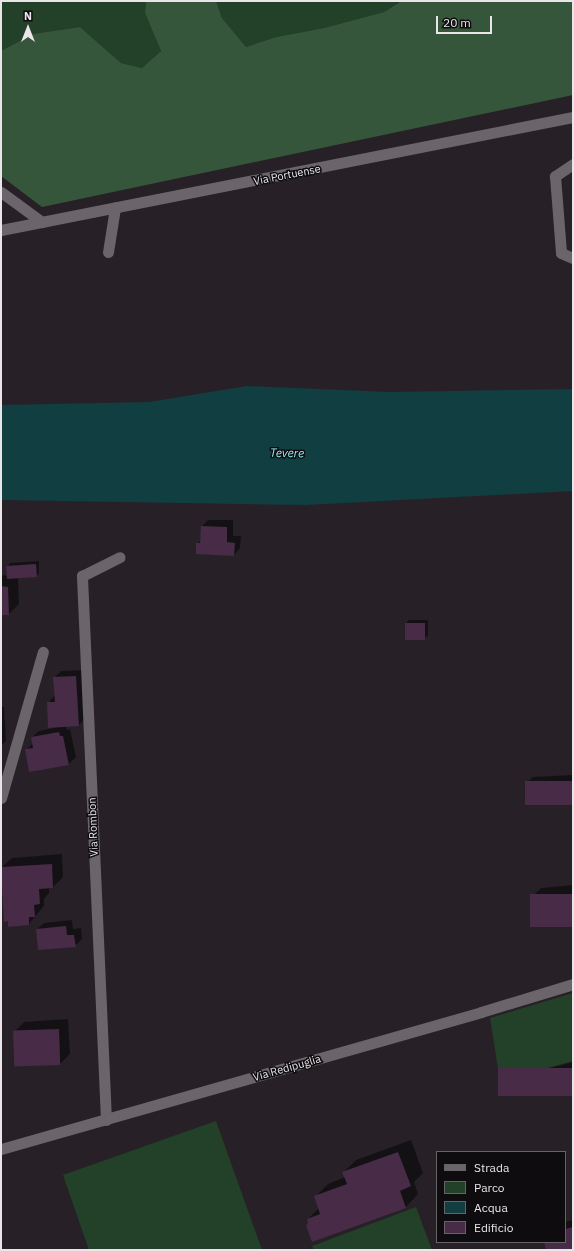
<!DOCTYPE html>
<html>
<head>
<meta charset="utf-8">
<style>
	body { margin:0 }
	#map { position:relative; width:574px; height:1251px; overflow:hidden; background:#272127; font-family:"IBM Plex Sans",sans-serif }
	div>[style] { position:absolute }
	.green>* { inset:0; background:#224128 }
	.forest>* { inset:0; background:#35563b }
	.water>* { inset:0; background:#113e40 }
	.shadow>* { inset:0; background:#0007 }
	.building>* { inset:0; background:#472b47; transform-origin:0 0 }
	.service>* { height:11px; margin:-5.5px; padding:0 5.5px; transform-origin:5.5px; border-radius:5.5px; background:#6b656b }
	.minor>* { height:11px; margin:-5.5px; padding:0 5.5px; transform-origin:5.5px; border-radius:5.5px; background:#6b656b }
	.tertiary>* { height:11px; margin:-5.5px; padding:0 5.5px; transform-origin:5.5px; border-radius:5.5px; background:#6b656b }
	span { translate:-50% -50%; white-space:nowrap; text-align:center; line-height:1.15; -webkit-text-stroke:3px #0e0c0e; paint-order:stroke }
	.street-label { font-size:11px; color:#e9e5e9 }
	.water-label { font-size:12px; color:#94f2f6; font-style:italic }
	.frame { position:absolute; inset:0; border:2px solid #e9e5e9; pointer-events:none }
	.legend { position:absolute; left:436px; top:1151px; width:130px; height:92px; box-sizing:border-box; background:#0e0c0e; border:1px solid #666366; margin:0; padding:5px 7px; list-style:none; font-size:12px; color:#e9e5e9 }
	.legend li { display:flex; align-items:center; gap:8px; height:20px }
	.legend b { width:20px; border:1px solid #666366 }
	.north { position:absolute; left:8px; top:8px; width:40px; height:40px; -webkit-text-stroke:3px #0e0c0e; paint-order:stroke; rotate:0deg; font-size:11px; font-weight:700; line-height:16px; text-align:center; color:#e9e5e9 }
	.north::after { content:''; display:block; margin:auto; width:14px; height:18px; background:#e9e5e9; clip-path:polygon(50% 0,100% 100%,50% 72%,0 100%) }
	.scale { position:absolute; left:436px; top:16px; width:56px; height:18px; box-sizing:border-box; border:2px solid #e9e5e9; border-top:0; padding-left:5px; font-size:12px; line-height:14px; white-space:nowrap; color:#e9e5e9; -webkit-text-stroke:3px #0e0c0e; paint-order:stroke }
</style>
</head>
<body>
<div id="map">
	<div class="green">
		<i style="clip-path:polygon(1px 1px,146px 1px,145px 13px,161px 51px,142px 68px,121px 63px,80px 27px,33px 34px,1px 51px)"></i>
		<i style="clip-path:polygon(216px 1px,400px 1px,384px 12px,324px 28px,276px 37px,246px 47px,222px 18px)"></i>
		<i style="clip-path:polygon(573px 993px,573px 1061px,500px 1081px,490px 1018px)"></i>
		<i style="clip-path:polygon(216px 1121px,262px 1250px,89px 1250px,63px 1175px)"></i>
		<i style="clip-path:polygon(416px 1207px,432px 1250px,314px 1250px,312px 1246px)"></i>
	</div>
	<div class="forest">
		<i style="clip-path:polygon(146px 1px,216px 1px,222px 18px,246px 47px,276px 37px,324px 28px,384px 12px,401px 1px,573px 1px,573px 95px,42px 207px,1px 176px,1px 51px,33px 34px,80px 27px,121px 63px,142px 68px,161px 51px,145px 13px)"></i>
	</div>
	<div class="water">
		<i style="clip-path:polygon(247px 386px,390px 392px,573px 389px,573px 491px,306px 505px,1px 500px,1px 405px,149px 402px)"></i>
	</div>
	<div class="shadow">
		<i style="clip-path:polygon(208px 520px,233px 520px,233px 536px,241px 536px,240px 548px,234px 555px,197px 544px,201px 540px,202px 526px)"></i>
		<i style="clip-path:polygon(39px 561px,39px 573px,36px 576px,18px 578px,19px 604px,9px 614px,1px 614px,1px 575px,8px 576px,7px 567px,10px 563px)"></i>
		<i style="clip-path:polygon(409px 620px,428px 620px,428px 635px,425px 638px,406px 623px)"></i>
		<i style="clip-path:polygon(83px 670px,86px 718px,79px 725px,66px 726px,67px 730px,70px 729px,76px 757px,69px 764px,30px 771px,26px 750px,33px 743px,32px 737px,39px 731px,54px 728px,48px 703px,55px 695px,54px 678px,61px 671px)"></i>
		<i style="clip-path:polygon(1px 707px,4px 707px,6px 741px,1px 746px)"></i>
		<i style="clip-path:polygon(573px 775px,573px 804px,526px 783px,533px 777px)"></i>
		<i style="clip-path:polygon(62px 854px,63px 877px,53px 887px,49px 887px,49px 893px,44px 899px,44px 906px,29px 924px,1px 868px,12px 858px)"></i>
		<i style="clip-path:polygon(573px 885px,573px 926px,531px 898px,541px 888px)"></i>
		<i style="clip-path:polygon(72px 920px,73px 929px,81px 928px,82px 939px,75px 946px,37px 929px,44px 923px)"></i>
		<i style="clip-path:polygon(68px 1019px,70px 1054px,60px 1064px,15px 1066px,14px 1032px,24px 1022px)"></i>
		<i style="clip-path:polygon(573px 1062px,573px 1095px,502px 1088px,512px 1078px)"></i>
		<i style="clip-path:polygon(411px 1140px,423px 1173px,414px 1182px,418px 1194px,406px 1207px,313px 1241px,308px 1219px,319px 1208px,315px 1197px,328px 1184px,345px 1177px,343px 1173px,356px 1160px)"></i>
		<i style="clip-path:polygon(573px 1220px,573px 1250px,547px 1250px,545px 1242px,565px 1242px,565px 1222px)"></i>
	</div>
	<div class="building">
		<i style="clip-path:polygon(201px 526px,227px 527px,227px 542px,235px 543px,234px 556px,196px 554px,196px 543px,200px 543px)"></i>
		<i style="left:36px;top:564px;width:13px;height:30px;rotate:86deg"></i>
		<i style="clip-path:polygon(1px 586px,8px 587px,9px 615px,1px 615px)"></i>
		<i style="left:405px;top:623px;width:20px;height:17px"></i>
		<i style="clip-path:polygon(76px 676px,79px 726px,48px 728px,47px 702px,55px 702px,53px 677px)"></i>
		<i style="clip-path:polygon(59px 732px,60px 736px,63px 736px,69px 765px,29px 772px,25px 749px,33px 748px,31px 737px)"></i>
		<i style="left:573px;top:781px;width:24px;height:48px;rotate:90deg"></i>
		<i style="clip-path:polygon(52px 864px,53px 888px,39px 889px,40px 904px,34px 905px,35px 917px,29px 917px,29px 925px,8px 927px,8px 921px,4px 922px,1px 867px)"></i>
		<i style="left:573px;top:894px;width:33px;height:43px;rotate:90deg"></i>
		<i style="clip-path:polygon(66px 926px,67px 935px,74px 935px,76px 947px,38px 950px,36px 929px)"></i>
		<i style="left:59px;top:1029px;width:36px;height:46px;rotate:88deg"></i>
		<i style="left:573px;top:1068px;width:28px;height:75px;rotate:90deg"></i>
		<i style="clip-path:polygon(398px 1152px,411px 1186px,400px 1191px,406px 1208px,312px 1242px,306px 1225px,308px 1224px,307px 1219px,320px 1214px,314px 1196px,347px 1184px,342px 1172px)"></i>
		<i style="clip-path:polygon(573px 1227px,573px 1250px,546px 1250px,544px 1242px,565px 1242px,565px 1229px)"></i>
	</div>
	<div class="service">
		<i style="left:573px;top:164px;width:22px;rotate:146deg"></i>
		<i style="left:555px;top:176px;width:77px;rotate:85.5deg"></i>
		<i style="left:561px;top:253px;width:13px;rotate:23deg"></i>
		<i style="left:108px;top:252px;width:45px;rotate:-81deg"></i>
	</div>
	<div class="minor">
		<i style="left:1px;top:192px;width:51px;rotate:36.2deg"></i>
		<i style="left:1px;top:798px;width:152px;rotate:-74deg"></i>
		<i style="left:106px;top:1120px;width:545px;rotate:-92.53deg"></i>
		<i style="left:82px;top:576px;width:42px;rotate:-26.6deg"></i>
		<i style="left:1px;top:1149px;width:499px;rotate:-15.9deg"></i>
		<i style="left:481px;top:1012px;width:96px;rotate:-16.9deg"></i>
	</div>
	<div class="tertiary">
		<i style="left:1px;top:230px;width:583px;rotate:-11.18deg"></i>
	</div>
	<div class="street-label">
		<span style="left:287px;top:175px;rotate:-11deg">Via Portuense</span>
		<span style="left:93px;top:827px;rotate:-92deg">Via Rombon</span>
		<span style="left:287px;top:1068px;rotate:-16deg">Via Redipuglia</span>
	</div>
	<div class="water-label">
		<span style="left:287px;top:453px;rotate:1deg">Tevere</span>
	</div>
	<div class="frame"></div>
	<ul class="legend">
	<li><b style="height:5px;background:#6b656b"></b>Strada</li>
	<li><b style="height:11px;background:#224128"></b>Parco</li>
	<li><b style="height:11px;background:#113e40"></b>Acqua</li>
	<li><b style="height:11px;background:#472b47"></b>Edificio</li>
	</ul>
	<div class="north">N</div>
	<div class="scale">20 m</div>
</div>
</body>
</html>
